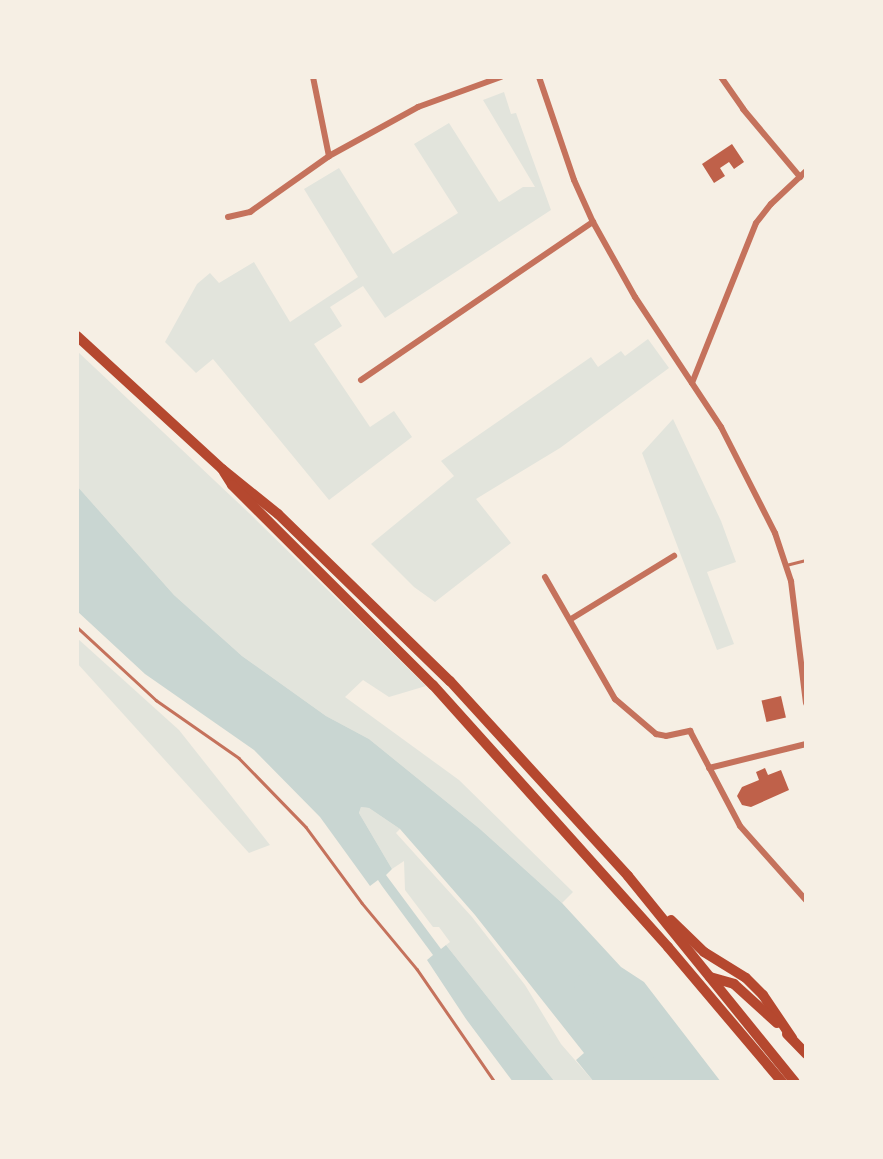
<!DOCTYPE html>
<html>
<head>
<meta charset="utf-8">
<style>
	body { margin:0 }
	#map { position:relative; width:883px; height:1159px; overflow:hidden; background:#f6efe4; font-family:Overpass,sans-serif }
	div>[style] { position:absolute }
	.green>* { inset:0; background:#e2e4dc }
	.water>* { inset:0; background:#c9d6d2 }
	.river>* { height:21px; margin:-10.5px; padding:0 10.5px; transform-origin:10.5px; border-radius:10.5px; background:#c9d6d2 }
	.building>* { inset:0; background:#bf614a; transform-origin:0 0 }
	.service>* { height:2.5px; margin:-1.25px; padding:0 1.25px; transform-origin:1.25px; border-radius:1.25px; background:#c5725c }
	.minor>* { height:6px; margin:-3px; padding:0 3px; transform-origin:3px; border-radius:3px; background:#c5725c }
	.primary>* { height:10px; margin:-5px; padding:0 5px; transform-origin:5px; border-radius:5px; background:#b5482f }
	span { translate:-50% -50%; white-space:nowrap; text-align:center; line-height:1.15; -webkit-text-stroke:5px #f6efe4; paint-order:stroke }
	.frame { position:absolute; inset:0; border:79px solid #f6efe4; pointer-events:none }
</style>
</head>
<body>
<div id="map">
	<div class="green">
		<i style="clip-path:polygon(504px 92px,511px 114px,516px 113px,551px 210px,385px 318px,363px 286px,330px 307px,342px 326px,314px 344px,370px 427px,394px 411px,412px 437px,329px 500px,213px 359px,196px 373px,165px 342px,197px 284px,210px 273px,219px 283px,254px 262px,290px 322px,358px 277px,304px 189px,339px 168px,393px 254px,458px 213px,414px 144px,449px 123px,499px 202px,523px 187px,535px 187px,483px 100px)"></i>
		<i style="clip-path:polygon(648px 339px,669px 368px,560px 448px,476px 499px,511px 543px,435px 602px,414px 587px,371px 544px,454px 476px,441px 461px,591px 357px,598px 367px,621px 351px,625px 356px)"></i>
		<i style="clip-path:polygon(77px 351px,249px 513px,426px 686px,389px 697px,363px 680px,345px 697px,459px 780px,573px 892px,562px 903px,480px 829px,369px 739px,326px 716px,242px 656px,174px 595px,77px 486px)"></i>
		<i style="clip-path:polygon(673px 419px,721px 521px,736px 562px,707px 572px,734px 644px,717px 650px,642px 453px)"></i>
		<i style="clip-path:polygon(77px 638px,179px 730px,270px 845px,249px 853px,77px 663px)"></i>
		<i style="clip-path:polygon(361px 807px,369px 808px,400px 829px,396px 833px,472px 917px,525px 985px,561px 1044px,594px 1082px,555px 1082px,446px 945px,450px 942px,439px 927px,433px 927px,405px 890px,404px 861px,392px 869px,359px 813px)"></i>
	</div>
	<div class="water">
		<i style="clip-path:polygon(77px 486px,174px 595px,242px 656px,326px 716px,369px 739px,480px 829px,562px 903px,621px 967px,644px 982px,721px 1082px,594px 1082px,576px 1060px,584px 1053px,475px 915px,400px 829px,369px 808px,361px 807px,359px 813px,392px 869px,386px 875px,441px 949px,446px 945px,555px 1082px,513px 1082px,466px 1019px,427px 960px,433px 955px,382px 886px,378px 880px,370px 886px,320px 817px,254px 750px,145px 674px,77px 611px)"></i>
	</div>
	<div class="river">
		<i style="left:584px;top:984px;width:123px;rotate:52.6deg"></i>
	</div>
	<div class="building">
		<i style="clip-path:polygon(732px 144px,744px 162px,734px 169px,729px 162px,720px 168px,725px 176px,714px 183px,702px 164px)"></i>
		<i style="left:781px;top:696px;width:22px;height:20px;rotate:77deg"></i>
		<i style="clip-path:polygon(765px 768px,768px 775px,781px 770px,789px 790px,751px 807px,742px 805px,737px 796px,742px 787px,759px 780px,756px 772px)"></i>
	</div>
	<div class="service">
		<i style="left:786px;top:565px;width:21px;rotate:-14deg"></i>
		<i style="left:77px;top:627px;width:108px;rotate:42.7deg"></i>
		<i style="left:156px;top:700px;width:101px;rotate:34.9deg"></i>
		<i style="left:239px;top:758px;width:96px;rotate:45.8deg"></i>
		<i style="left:306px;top:827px;width:94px;rotate:53.6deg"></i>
		<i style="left:362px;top:903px;width:86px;rotate:50.2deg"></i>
		<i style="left:417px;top:969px;width:137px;rotate:55.4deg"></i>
	</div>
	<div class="minor">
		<i style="left:313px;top:77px;width:81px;rotate:78.6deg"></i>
		<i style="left:539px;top:77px;width:109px;rotate:71.2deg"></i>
		<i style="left:574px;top:180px;width:46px;rotate:65.7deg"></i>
		<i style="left:593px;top:222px;width:86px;rotate:60.8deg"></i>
		<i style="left:635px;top:297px;width:156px;rotate:56.5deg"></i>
		<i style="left:721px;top:427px;width:119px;rotate:63deg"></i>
		<i style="left:775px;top:533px;width:51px;rotate:71.6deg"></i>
		<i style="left:791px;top:581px;width:123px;rotate:83deg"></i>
		<i style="left:721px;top:77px;width:39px;rotate:55deg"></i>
		<i style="left:743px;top:109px;width:89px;rotate:50deg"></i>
		<i style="left:228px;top:217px;width:23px;rotate:-13deg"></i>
		<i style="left:250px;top:212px;width:97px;rotate:-35.3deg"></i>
		<i style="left:329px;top:156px;width:102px;rotate:-28.8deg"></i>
		<i style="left:418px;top:107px;width:88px;rotate:-19.9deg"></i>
		<i style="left:361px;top:380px;width:281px;rotate:-34.3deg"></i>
		<i style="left:692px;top:383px;width:172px;rotate:-68.2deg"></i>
		<i style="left:756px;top:223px;width:24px;rotate:-52deg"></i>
		<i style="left:771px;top:204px;width:48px;rotate:-43.3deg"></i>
		<i style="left:545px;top:577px;width:141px;rotate:60.2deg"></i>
		<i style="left:615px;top:699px;width:54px;rotate:40.5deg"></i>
		<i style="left:656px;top:734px;width:10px;rotate:11deg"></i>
		<i style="left:666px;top:736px;width:25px;rotate:-12deg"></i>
		<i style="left:690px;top:731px;width:107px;rotate:62.2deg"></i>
		<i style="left:740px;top:826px;width:99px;rotate:48.3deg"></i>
		<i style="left:571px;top:619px;width:121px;rotate:-31.5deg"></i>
		<i style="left:709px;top:768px;width:100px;rotate:-13.9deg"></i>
	</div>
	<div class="primary">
		<i style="left:77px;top:336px;width:197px;rotate:42.5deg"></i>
		<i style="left:222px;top:469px;width:72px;rotate:38.8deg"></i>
		<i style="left:278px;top:514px;width:240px;rotate:44.2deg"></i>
		<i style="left:450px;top:681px;width:264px;rotate:47.6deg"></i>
		<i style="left:628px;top:876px;width:265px;rotate:51deg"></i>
		<i style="left:224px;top:472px;width:15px;rotate:58deg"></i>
		<i style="left:232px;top:485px;width:284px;rotate:44.9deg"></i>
		<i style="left:433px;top:685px;width:352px;rotate:48.1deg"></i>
		<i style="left:668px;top:947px;width:177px;rotate:49.8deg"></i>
		<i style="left:671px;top:920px;width:46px;rotate:44.1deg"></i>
		<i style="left:704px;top:952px;width:49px;rotate:31.8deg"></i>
		<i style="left:746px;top:978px;width:24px;rotate:45deg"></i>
		<i style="left:763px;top:995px;width:52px;rotate:56deg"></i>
		<i style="left:710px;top:977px;width:25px;rotate:16deg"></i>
		<i style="left:734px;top:984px;width:58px;rotate:42.2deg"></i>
		<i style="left:787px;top:1034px;width:28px;rotate:46deg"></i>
	</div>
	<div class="frame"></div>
</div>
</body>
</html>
